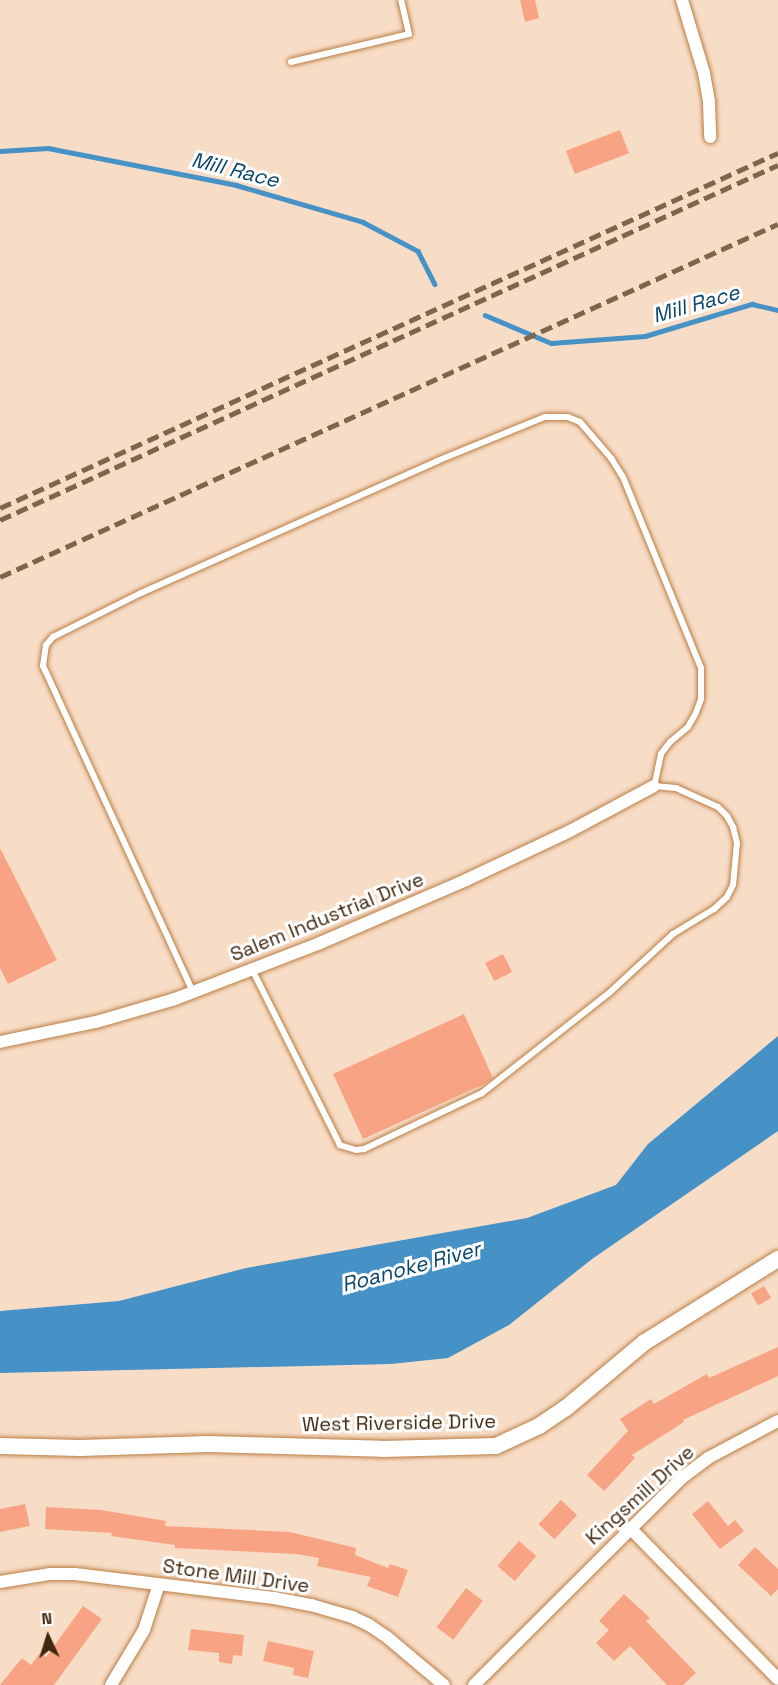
<!DOCTYPE html>
<html>
<head>
<meta charset="utf-8">
<style>
	body { margin:0 }
	#map { position:relative; width:778px; height:1685px; overflow:hidden; background:#f8ddc6; font-family:"Space Grotesk",sans-serif }
	div>[style] { position:absolute }
	.water>* { inset:0; background:#4692c7 }
	.stream>* { height:4.5px; margin:-2.25px; padding:0 2.25px; transform-origin:2.25px; border-radius:2.25px; background:#4692c7 }
	.building>* { inset:0; background:#f8a484; transform-origin:0 0 }
	.roads { filter:drop-shadow(0 0 2px #bb7d44) drop-shadow(0 0 2px #bb7d44) }
	.lane>* { height:6px; margin:-3px; padding:0 3px; transform-origin:3px; border-radius:3px; background:#fff }
	.street>* { height:12px; margin:-6px; padding:0 6px; transform-origin:6px; border-radius:6px; background:#fff }
	.secondary>* { height:16px; margin:-8px; padding:0 8px; transform-origin:8px; border-radius:8px; background:#fff }
	.rail>* { height:4.5px; margin-top:-2.25px; transform-origin:0; background:repeating-linear-gradient(90deg,#7e654c 0 12px,transparent 0 18px) }
	span { translate:-50% -50%; white-space:nowrap; text-align:center; line-height:1.15; -webkit-text-stroke:6px #fff; paint-order:stroke }
	.street-label { font-size:20px; color:#40270e }
	.water-label { font-size:21px; color:#084569; font-style:italic }
	.north { position:absolute; left:18px; top:1607px; width:60px; height:60px; -webkit-text-stroke:4px #fff; paint-order:stroke; rotate:356deg; font-size:16px; font-weight:700; line-height:24px; text-align:center; color:#40270e }
	.north::after { content:''; display:block; margin:auto; width:21px; height:27px; background:#40270e; clip-path:polygon(50% 0,100% 100%,50% 72%,0 100%) }
</style>
</head>
<body>
<div id="map">
	<div class="water">
		<i style="clip-path:polygon(778px 1036px,778px 1131px,592px 1259px,509px 1325px,448px 1358px,391px 1364px,0 1373px,0 1311px,119px 1301px,246px 1268px,527px 1218px,616px 1185px,648px 1144px)"></i>
	</div>
	<div class="stream">
		<i style="left:0;top:151px;width:48px;rotate:-3.6deg"></i>
		<i style="left:48px;top:148px;width:192px;rotate:11.1deg"></i>
		<i style="left:236px;top:185px;width:132px;rotate:16.2deg"></i>
		<i style="left:363px;top:222px;width:62px;rotate:27.8deg"></i>
		<i style="left:418px;top:251px;width:37px;rotate:63deg"></i>
		<i style="left:485px;top:315px;width:72px;rotate:23deg"></i>
		<i style="left:551px;top:343px;width:94px;rotate:-4.3deg"></i>
		<i style="left:645px;top:336px;width:112px;rotate:-16.7deg"></i>
		<i style="left:752px;top:304px;width:27px;rotate:13deg"></i>
	</div>
	<div class="building">
		<i style="clip-path:polygon(520px 0,535px 0,539px 18px,525px 22px)"></i>
		<i style="left:620px;top:130px;width:25px;height:58px;rotate:69deg"></i>
		<i style="clip-path:polygon(0 848px,57px 960px,8px 984px,0 968px)"></i>
		<i style="left:503px;top:954px;width:20px;height:20px;rotate:63deg"></i>
		<i style="clip-path:polygon(464px 1014px,493px 1078px,484px 1084px,363px 1139px,333px 1074px)"></i>
		<i style="left:764px;top:1286px;width:14px;height:15px;rotate:60deg"></i>
		<i style="clip-path:polygon(778px 1347px,778px 1376px,683px 1420px,684px 1422px,632px 1455px,635px 1458px,604px 1491px,587px 1475px,628px 1431px,620px 1419px,651px 1399px,654px 1404px,707px 1374px,709px 1378px)"></i>
		<i style="left:561px;top:1500px;width:22px;height:33px;rotate:43deg"></i>
		<i style="clip-path:polygon(708px 1501px,728px 1526px,735px 1520px,744px 1531px,720px 1549px,692px 1514px)"></i>
		<i style="clip-path:polygon(25px 1504px,30px 1526px,0 1532px,0 1509px)"></i>
		<i style="clip-path:polygon(46px 1507px,101px 1510px,166px 1521px,165px 1526px,290px 1532px,356px 1548px,355px 1555px,388px 1568px,390px 1564px,408px 1570px,398px 1597px,367px 1586px,371px 1577px,317px 1566px,319px 1558px,296px 1554px,175px 1548px,175px 1545px,111px 1536px,112px 1533px,45px 1529px)"></i>
		<i style="left:519px;top:1541px;width:23px;height:33px;rotate:41deg"></i>
		<i style="clip-path:polygon(755px 1547px,778px 1569px,778px 1589px,771px 1596px,738px 1565px)"></i>
		<i style="left:466px;top:1588px;width:21px;height:49px;rotate:37deg"></i>
		<i style="clip-path:polygon(624px 1594px,650px 1618px,646px 1621px,696px 1673px,683px 1685px,667px 1685px,630px 1646px,614px 1661px,596px 1643px,609px 1630px,599px 1621px)"></i>
		<i style="clip-path:polygon(83px 1606px,102px 1619px,54px 1685px,0 1685px,22px 1658px,31px 1665px,40px 1653px,46px 1657px)"></i>
		<i style="clip-path:polygon(191px 1629px,244px 1635px,242px 1656px,233px 1655px,232px 1664px,219px 1662px,219px 1653px,188px 1650px)"></i>
		<i style="clip-path:polygon(268px 1641px,314px 1651px,308px 1678px,293px 1675px,294px 1668px,263px 1661px)"></i>
	</div>
	<div class="roads">
		<div class="lane">
			<i style="left:291px;top:62px;width:121px;rotate:-13.3deg"></i>
			<i style="left:409px;top:34px;width:35px;rotate:-103deg"></i>
			<i style="left:193px;top:992px;width:359px;rotate:-114.7deg"></i>
			<i style="left:43px;top:666px;width:21px;rotate:-82deg"></i>
			<i style="left:46px;top:645px;width:11px;rotate:-49deg"></i>
			<i style="left:53px;top:637px;width:98px;rotate:-26.6deg"></i>
			<i style="left:141px;top:593px;width:324px;rotate:-24deg"></i>
			<i style="left:437px;top:461px;width:117px;rotate:-22.2deg"></i>
			<i style="left:545px;top:417px;width:23px"></i>
			<i style="left:568px;top:417px;width:13px;rotate:23deg"></i>
			<i style="left:580px;top:422px;width:48px;rotate:49.3deg"></i>
			<i style="left:611px;top:458px;width:22px;rotate:58deg"></i>
			<i style="left:623px;top:477px;width:206px;rotate:67.8deg"></i>
			<i style="left:701px;top:668px;width:31px;rotate:90deg"></i>
			<i style="left:701px;top:699px;width:15px;rotate:110deg"></i>
			<i style="left:696px;top:713px;width:16px;rotate:120deg"></i>
			<i style="left:688px;top:727px;width:23px;rotate:140deg"></i>
			<i style="left:670px;top:742px;width:15px;rotate:127deg"></i>
			<i style="left:661px;top:754px;width:33px;rotate:102deg"></i>
			<i style="left:654px;top:786px;width:22px;rotate:5deg"></i>
			<i style="left:676px;top:788px;width:46px;rotate:24.3deg"></i>
			<i style="left:718px;top:807px;width:13px;rotate:45deg"></i>
			<i style="left:727px;top:816px;width:13px;rotate:61deg"></i>
			<i style="left:733px;top:827px;width:16px;rotate:76deg"></i>
			<i style="left:737px;top:843px;width:42px;rotate:95.4deg"></i>
			<i style="left:733px;top:885px;width:13px;rotate:117deg"></i>
			<i style="left:727px;top:897px;width:18px;rotate:137deg"></i>
			<i style="left:714px;top:909px;width:48px;rotate:148.6deg"></i>
			<i style="left:673px;top:934px;width:87px;rotate:137.3deg"></i>
			<i style="left:609px;top:993px;width:162px;rotate:141.8deg"></i>
			<i style="left:482px;top:1093px;width:131px;rotate:154.6deg"></i>
			<i style="left:364px;top:1149px;width:8px;rotate:173deg"></i>
			<i style="left:356px;top:1150px;width:17px;rotate:-163deg"></i>
			<i style="left:340px;top:1145px;width:197px;rotate:-116.6deg"></i>
		</div>
		<div class="street">
			<i style="left:682px;top:0;width:76px;rotate:73.2deg"></i>
			<i style="left:704px;top:73px;width:29px;rotate:80deg"></i>
			<i style="left:709px;top:102px;width:35px;rotate:88deg"></i>
			<i style="left:0;top:1042px;width:98px;rotate:-11.8deg"></i>
			<i style="left:96px;top:1022px;width:82px;rotate:-16.2deg"></i>
			<i style="left:175px;top:999px;width:155px;rotate:-21.1deg"></i>
			<i style="left:320px;top:943px;width:159px;rotate:-23.3deg"></i>
			<i style="left:466px;top:880px;width:115px;rotate:-25.2deg"></i>
			<i style="left:570px;top:831px;width:95px;rotate:-28.2deg"></i>
			<i style="left:630px;top:1528px;width:211px;rotate:45.6deg"></i>
			<i style="left:0;top:1582px;width:51px;rotate:-9.1deg"></i>
			<i style="left:50px;top:1574px;width:25px"></i>
			<i style="left:75px;top:1574px;width:200px;rotate:6.9deg"></i>
			<i style="left:274px;top:1598px;width:38px;rotate:11deg"></i>
			<i style="left:311px;top:1605px;width:43px;rotate:16.3deg"></i>
			<i style="left:352px;top:1617px;width:19px;rotate:25deg"></i>
			<i style="left:369px;top:1625px;width:23px;rotate:34deg"></i>
			<i style="left:388px;top:1638px;width:73px;rotate:40deg"></i>
			<i style="left:111px;top:1685px;width:64px;rotate:-59deg"></i>
			<i style="left:144px;top:1630px;width:48px;rotate:-71.9deg"></i>
			<i style="left:474px;top:1685px;width:295px;rotate:-44.9deg"></i>
			<i style="left:683px;top:1477px;width:31px;rotate:-37deg"></i>
			<i style="left:708px;top:1458px;width:79px;rotate:-27.9deg"></i>
		</div>
		<div class="secondary">
			<i style="left:0;top:1446px;width:80px;rotate:1.4deg"></i>
			<i style="left:80px;top:1448px;width:128px;rotate:-1.8deg"></i>
			<i style="left:208px;top:1444px;width:174px;rotate:1.6deg"></i>
			<i style="left:382px;top:1449px;width:114px;rotate:-1.5deg"></i>
			<i style="left:496px;top:1446px;width:47px;rotate:-24.9deg"></i>
			<i style="left:539px;top:1426px;width:32px;rotate:-34deg"></i>
			<i style="left:566px;top:1408px;width:103px;rotate:-39.9deg"></i>
			<i style="left:645px;top:1342px;width:157px;rotate:-32deg"></i>
		</div>
	</div>
	<div class="rail">
		<i style="left:0;top:508px;width:855px;rotate:-24.53deg"></i>
		<i style="left:0;top:520px;width:855px;rotate:-24.53deg"></i>
		<i style="left:0;top:577px;width:854px;rotate:-24.41deg"></i>
	</div>
	<div class="street-label">
		<span style="left:327px;top:917px;rotate:-22deg">Salem Industrial Drive</span>
		<span style="left:399px;top:1423px;rotate:-1deg">West Riverside Drive</span>
		<span style="left:640px;top:1495px;rotate:-42deg">Kingsmill Drive</span>
		<span style="left:236px;top:1576px;rotate:8deg">Stone Mill Drive</span>
	</div>
	<div class="water-label">
		<span style="left:235px;top:170px;rotate:14deg">Mill Race</span>
		<span style="left:696px;top:304px;rotate:-16deg">Mill Race</span>
		<span style="left:411px;top:1267px;rotate:-15deg">Roanoke River</span>
	</div>
	<div class="north">N</div>
</div>
</body>
</html>
